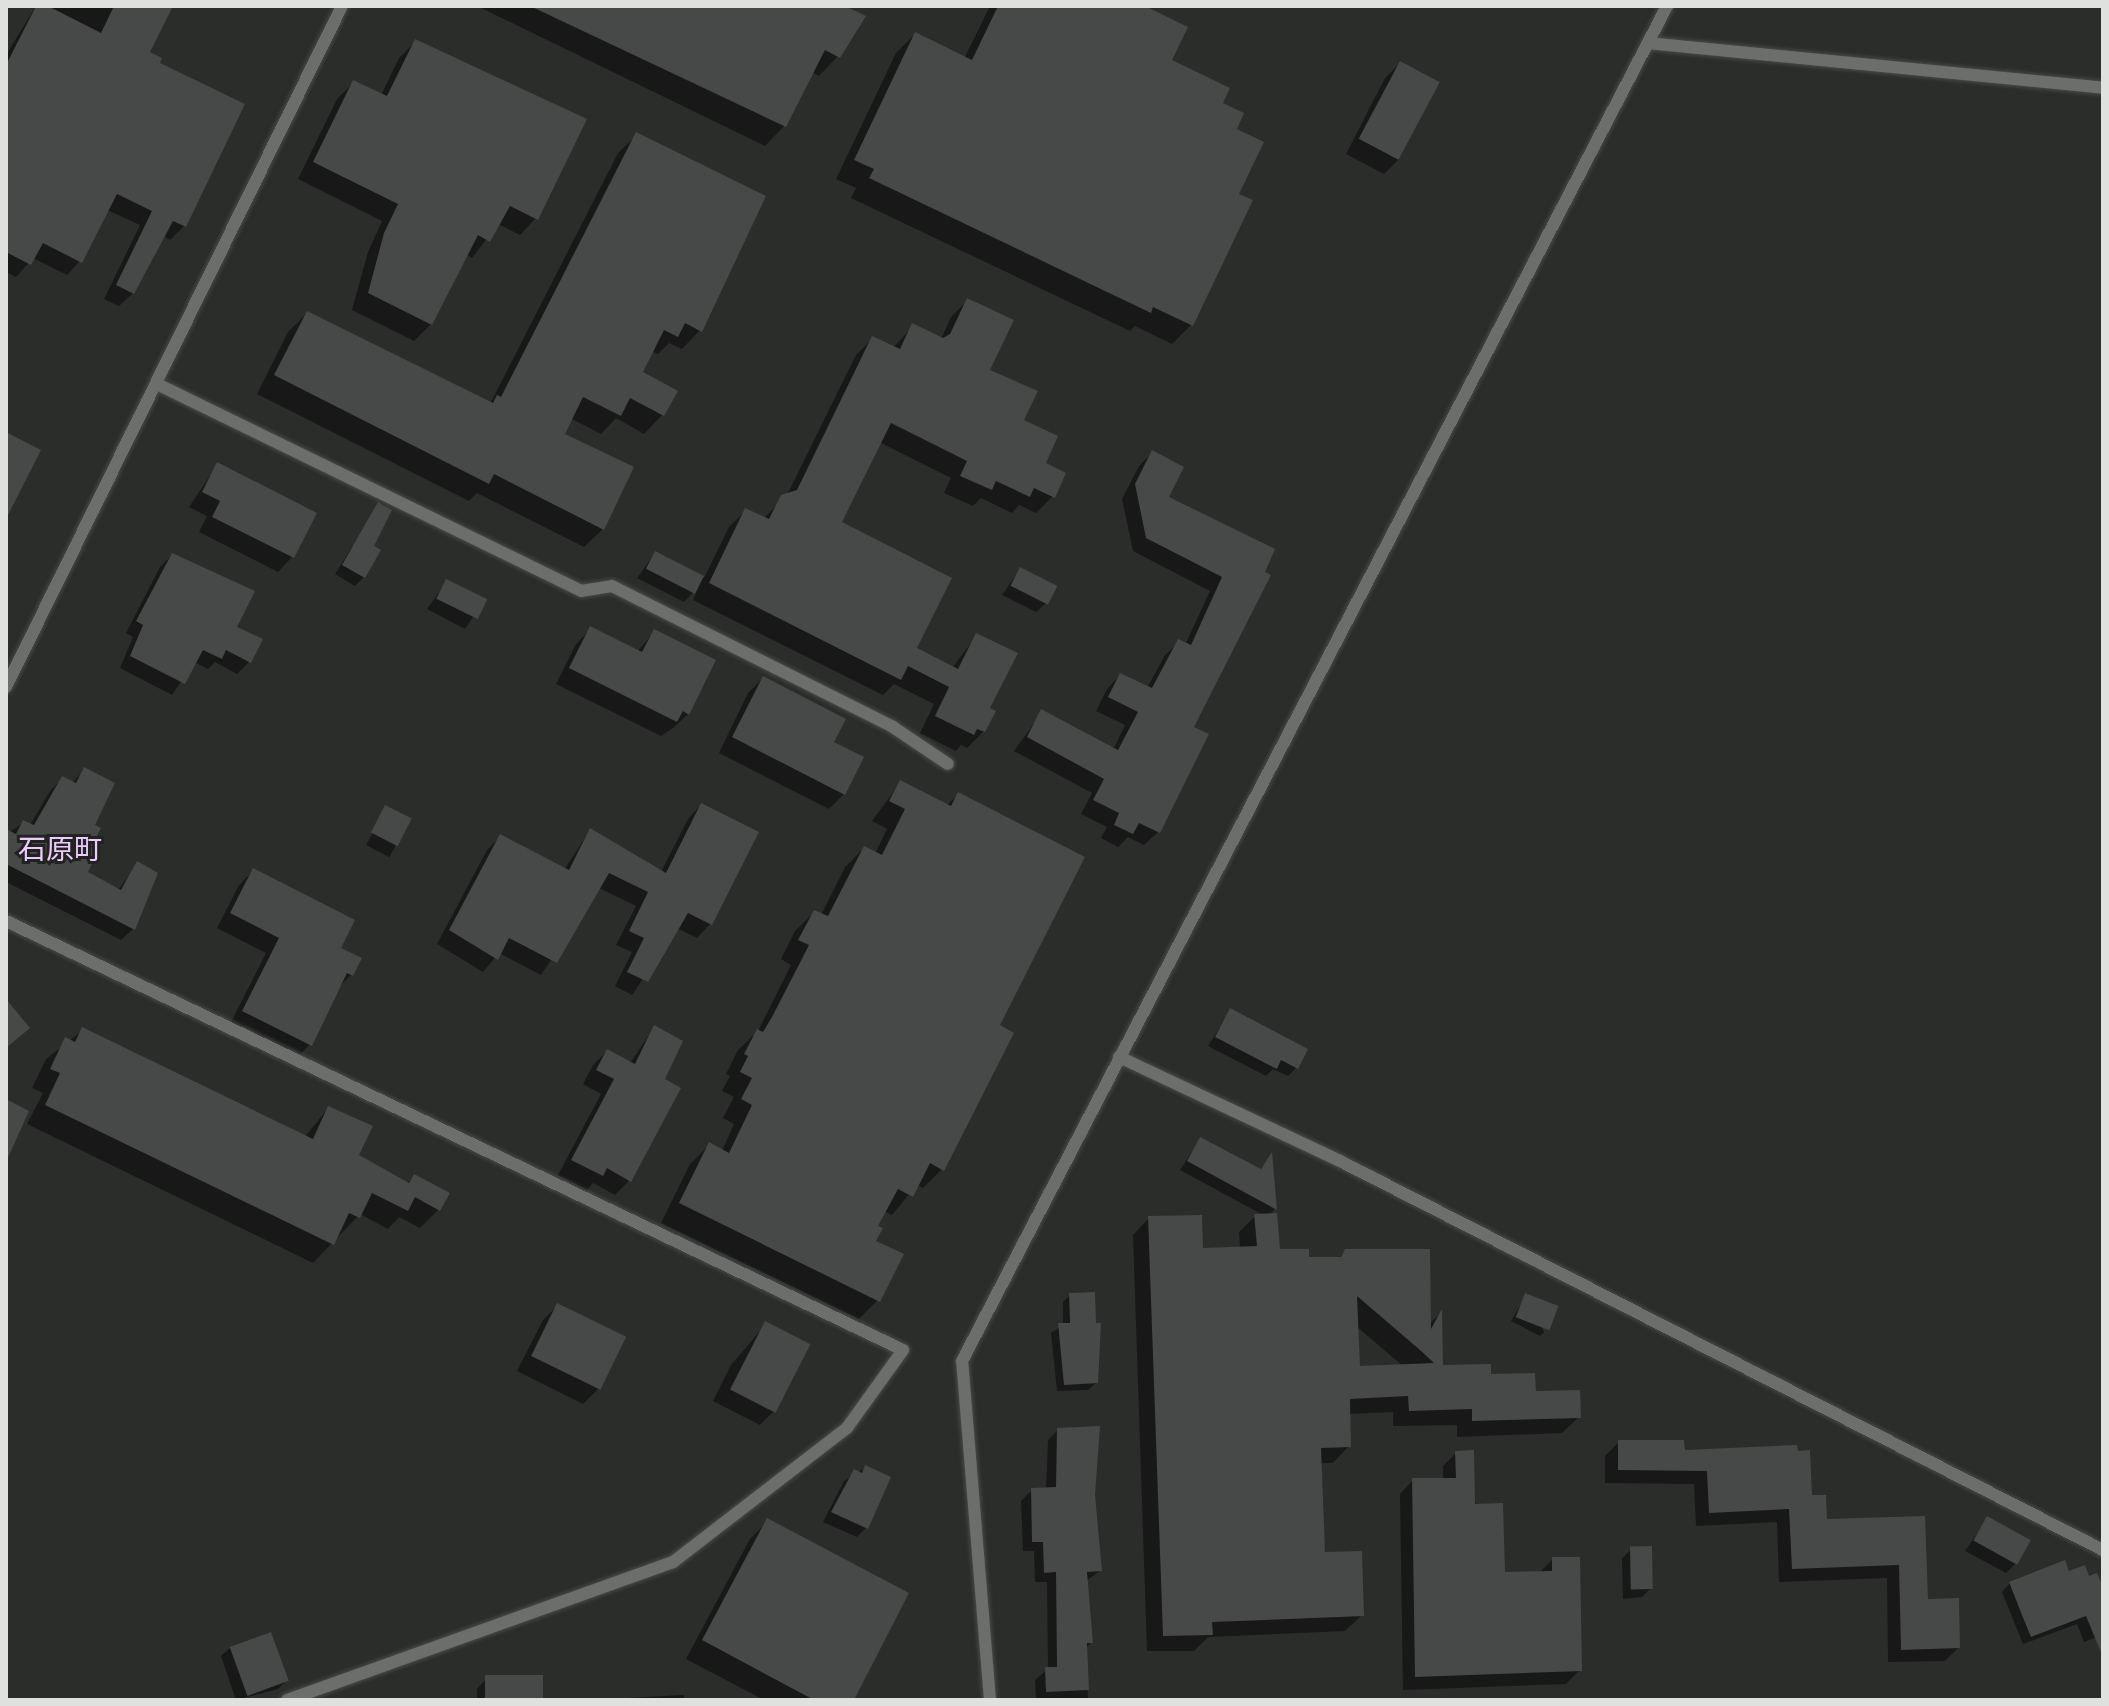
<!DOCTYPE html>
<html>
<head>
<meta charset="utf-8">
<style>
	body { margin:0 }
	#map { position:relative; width:2109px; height:1706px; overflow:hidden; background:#2b2d2b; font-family:"DM Sans","Noto Sans JP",sans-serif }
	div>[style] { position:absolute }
	.shadow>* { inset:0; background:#0007; transform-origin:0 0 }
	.building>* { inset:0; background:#464947; transform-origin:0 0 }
	.roads { filter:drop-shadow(0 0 2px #484a49) drop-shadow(0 0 2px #484a49) }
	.lane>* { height:12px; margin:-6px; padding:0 6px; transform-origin:6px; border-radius:6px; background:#6c6e6c }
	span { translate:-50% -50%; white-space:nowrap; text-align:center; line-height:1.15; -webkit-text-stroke:6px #212321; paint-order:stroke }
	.quarter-label { font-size:28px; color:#edc9fd }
	.frame { position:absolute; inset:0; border:8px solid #dfe1df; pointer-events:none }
</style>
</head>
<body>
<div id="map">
	<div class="shadow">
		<i style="clip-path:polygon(36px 6px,171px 6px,148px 53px,158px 64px,242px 104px,184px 226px,170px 240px,163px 236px,133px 293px,119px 306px,104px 299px,140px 225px,107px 210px,80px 261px,67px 275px,33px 258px,16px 277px,6px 272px,6px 55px)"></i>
		<i style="clip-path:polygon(477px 6px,851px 6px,838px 56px,819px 76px,812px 72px,784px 126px,765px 146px)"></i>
		<i style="clip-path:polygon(990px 6px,1140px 6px,1169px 61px,1220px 104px,1234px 130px,1237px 194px,1191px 325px,1172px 344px,1135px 326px,1130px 331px,851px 198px,856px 188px,836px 179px,896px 53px,915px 34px,964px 59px)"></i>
		<i style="clip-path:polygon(416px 41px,536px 218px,520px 235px,498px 224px,472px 258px,465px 254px,431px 324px,414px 341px,352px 310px,368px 252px,382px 221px,298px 179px,337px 99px,354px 82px,381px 95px,399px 58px)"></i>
		<i style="clip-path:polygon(1400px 63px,1399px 159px,1384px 174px,1346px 154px,1385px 78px)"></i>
		<i style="clip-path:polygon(637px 135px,700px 330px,682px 349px,669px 343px,658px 354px,651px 351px,641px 373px,662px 415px,644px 434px,616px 418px,601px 434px,570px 418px,562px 435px,603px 529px,584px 547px,477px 493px,469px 501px,257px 394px,288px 332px,307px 313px,490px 404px,618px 153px)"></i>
		<i style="clip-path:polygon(968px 300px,988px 371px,1021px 421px,1053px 496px,1036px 513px,1019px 505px,1012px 513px,981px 498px,973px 506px,944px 493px,951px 478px,879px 442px,839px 523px,914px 649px,952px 668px,977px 635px,988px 709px,984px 731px,967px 748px,961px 745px,956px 751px,920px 733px,934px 704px,894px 684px,883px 695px,693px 600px,699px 586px,684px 602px,637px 578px,655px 553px,704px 578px,729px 527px,746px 510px,763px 519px,787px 495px,856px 355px,872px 339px,893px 348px,913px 326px,941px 339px,951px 317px)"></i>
		<i style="clip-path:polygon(1152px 453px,1166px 498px,1273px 550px,1191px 728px,1158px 832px,1144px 845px,1128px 837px,1118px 847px,1101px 838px,1107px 827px,1081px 814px,1092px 793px,1014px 751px,1042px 712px,1113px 750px,1125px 725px,1096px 711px,1107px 689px,1120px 675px,1147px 688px,1165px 655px,1179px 642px,1185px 645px,1210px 591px,1133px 551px,1122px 499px,1139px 466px)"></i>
		<i style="clip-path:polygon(217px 465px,292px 557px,278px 572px,199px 532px,207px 516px,189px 507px)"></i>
		<i style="clip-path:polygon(379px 505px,364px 577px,355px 586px,335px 574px)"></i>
		<i style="clip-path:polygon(172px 555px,235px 627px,249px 662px,237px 674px,215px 662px,208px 669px,194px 662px,172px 695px,120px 668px,133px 637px,126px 633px,160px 567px)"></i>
		<i style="clip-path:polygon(1020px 569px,1046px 603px,1036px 612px,1002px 595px)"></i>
		<i style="clip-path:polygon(447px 581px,484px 600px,465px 629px,427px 609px)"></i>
		<i style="clip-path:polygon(591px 629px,637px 652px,654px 632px,688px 714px,673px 728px,661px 736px,556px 684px,576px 644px)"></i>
		<i style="clip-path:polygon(763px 678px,832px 743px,844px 794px,829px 809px,719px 753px,748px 693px)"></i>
		<i style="clip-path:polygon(84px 770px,85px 873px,118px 890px,138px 864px,133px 929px,121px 940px,6px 882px,6px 835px,24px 822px,30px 825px,50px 791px,62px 779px,73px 782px)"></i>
		<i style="clip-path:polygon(900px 783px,946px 806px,958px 795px,997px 1026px,942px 1169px,923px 1188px,917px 1185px,892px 1215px,884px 1211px,875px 1227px,878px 1300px,859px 1319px,661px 1223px,690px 1164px,709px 1145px,722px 1151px,734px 1124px,723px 1118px,734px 1097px,722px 1091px,730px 1076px,726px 1074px,738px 1050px,758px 1031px,791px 965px,781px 959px,795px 931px,814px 912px,821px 915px,845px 867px,864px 848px,875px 854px,887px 829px,872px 821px)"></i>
		<i style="clip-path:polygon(701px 805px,710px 924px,697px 938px,677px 928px,632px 995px,615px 986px,632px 952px,616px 945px,636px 906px,599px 888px,541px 975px,499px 953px,483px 972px,437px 944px,487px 850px,501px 836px,564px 870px,590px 830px,661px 872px,688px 819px)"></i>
		<i style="left:386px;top:808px;width:26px;height:42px;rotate:28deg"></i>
		<i style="clip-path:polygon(254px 870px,339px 948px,351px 975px,337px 989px,310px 1044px,296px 1059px,229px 1026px,266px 953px,217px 928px,239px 885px)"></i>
		<i style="clip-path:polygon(1231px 1010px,1296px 1068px,1288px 1076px,1273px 1069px,1266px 1076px,1208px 1046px)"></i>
		<i style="clip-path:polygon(654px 1028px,663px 1080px,630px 1180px,615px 1195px,593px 1183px,587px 1190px,558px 1175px,601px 1094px,583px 1084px,593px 1065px,607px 1051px,630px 1063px)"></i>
		<i style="clip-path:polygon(83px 1030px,305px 1137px,328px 1108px,356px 1155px,407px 1184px,414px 1176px,439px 1209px,420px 1228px,399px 1217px,388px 1229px,360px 1214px,313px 1263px,27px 1124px,43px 1093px,32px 1088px,46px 1059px)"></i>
		<i style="clip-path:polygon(evenodd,1200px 1139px,1259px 1171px,1270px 1157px,1275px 1209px,1269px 1215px,1279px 1251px,1307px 1259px,1338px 1259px,1346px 1251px,1429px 1324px,1440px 1314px,1441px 1367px,1489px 1376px,1579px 1417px,1562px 1433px,1457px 1437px,1457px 1425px,1393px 1426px,1393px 1412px,1348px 1414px,1349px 1446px,1333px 1463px,1320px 1463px,1323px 1554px,1362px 1615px,1345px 1631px,1208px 1637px,1194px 1651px,1147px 1651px,1133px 1235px,1149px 1218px,1201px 1250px,1240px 1248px,1239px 1232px,1255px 1216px,1263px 1215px,1180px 1170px,1200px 1139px,1356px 1326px,1403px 1366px,1358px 1368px,1356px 1326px)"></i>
		<i style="clip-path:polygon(1070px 1295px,1096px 1383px,1088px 1390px,1057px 1391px,1051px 1333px,1063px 1325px,1063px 1302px)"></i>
		<i style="clip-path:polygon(1526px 1295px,1544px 1332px,1540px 1336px,1511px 1321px)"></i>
		<i style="clip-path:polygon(558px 1305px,598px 1389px,583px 1404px,517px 1371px,543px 1320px)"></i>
		<i style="clip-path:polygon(766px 1324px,774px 1411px,760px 1425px,713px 1401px,731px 1365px)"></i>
		<i style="clip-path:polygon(1058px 1430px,1093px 1495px,1100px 1571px,1086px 1581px,1091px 1642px,1086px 1648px,1088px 1700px,1036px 1700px,1035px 1680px,1048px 1669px,1047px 1582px,1035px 1582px,1034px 1551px,1023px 1551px,1021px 1501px,1032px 1490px,1046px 1490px,1048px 1440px)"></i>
		<i style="clip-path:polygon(1619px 1442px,1683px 1452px,1810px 1497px,1825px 1521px,1923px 1518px,1926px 1601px,1958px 1648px,1945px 1661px,1888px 1662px,1887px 1578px,1779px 1582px,1777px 1522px,1696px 1526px,1694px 1484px,1605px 1483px,1605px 1456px)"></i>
		<i style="clip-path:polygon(1456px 1453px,1503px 1574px,1539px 1573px,1553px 1559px,1580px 1670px,1566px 1684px,1403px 1690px,1400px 1494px,1413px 1480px,1443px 1480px,1443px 1466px)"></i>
		<i style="clip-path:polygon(865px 1468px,866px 1528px,857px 1537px,823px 1522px,844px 1481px)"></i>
		<i style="clip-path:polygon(1987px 1519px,2016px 1563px,2006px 1573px,1965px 1551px)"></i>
		<i style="clip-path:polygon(768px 1521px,852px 1700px,764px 1700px,686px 1659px,750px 1539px)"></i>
		<i style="clip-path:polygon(1631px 1549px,1651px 1588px,1642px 1597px,1623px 1599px,1622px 1559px)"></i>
		<i style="clip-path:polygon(2067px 1574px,2088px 1578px,2103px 1593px,2103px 1634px,2084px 1642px,2077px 1624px,2023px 1644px,2002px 1592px,2010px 1583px)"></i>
		<i style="clip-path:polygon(230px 1648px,287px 1680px,278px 1689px,236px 1700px,221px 1656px)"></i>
		<i style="clip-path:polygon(486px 1679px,541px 1698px,477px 1700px,477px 1689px)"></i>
		<i style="clip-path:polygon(684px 1695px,684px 1700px,586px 1700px)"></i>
	</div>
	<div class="building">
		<i style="clip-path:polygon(36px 6px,48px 6px,101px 33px,114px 6px,173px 6px,150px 52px,162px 58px,160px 63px,245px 104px,186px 227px,173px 221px,134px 294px,116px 285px,152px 211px,117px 194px,82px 263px,43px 243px,31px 265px,6px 252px,6px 65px)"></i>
		<i style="clip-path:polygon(530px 6px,845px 6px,866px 16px,840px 58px,825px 50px,786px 127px)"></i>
		<i style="clip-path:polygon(998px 6px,1145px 6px,1188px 27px,1172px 60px,1230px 88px,1223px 103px,1244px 113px,1237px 129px,1264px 142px,1239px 194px,1253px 200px,1193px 326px,1153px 307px,1151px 313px,869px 178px,874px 169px,854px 160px,915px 32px,972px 60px)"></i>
		<i style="clip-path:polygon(415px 39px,587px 119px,538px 220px,510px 206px,490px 242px,478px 235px,432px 325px,368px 293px,384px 233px,398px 204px,313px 162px,353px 80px,387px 96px)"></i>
		<i style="left:1400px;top:61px;width:45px;height:88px;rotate:28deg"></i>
		<i style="clip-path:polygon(636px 132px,766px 196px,702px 332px,685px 323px,678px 337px,664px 330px,643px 372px,678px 391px,664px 416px,630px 398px,621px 416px,583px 397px,565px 434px,634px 467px,604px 530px,494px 474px,489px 484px,274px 375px,307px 311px,493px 403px,497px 395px,501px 397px)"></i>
		<i style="clip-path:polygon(967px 298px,1014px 320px,990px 370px,1038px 391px,1024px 420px,1058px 436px,1046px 463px,1066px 473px,1055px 498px,1034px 488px,1030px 497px,996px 481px,992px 490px,960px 476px,967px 461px,891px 423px,842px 522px,952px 578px,917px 648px,958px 669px,976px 633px,1018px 653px,990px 708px,996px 711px,985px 732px,977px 729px,974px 735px,935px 716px,949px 687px,908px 666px,901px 680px,709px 583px,745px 508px,769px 519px,781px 495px,797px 490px,872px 336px,900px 349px,912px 323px,943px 338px,950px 334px)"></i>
		<i style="clip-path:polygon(6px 432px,41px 450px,6px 519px)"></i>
		<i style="clip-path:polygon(1152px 450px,1184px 467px,1169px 497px,1275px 549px,1265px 572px,1271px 575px,1194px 727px,1209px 734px,1160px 833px,1139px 823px,1133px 834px,1114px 825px,1119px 813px,1093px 800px,1104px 779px,1027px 737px,1041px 709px,1118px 750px,1138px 712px,1108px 697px,1120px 673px,1152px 688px,1178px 639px,1191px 645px,1222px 577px,1146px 538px,1135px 484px)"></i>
		<i style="clip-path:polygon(217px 462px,317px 513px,294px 558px,212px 517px,220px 501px,202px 492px)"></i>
		<i style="clip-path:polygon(378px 502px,392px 510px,374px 546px,381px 550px,365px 578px,342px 565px)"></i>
		<i style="left:655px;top:551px;width:55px;height:20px;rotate:27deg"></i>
		<i style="clip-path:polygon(172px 553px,255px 591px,237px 627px,263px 639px,251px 663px,226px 650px,222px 659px,203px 650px,185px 684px,130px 656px,143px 625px,136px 621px)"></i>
		<i style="left:1020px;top:567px;width:42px;height:21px;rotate:27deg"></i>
		<i style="left:446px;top:579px;width:46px;height:22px;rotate:26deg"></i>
		<i style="clip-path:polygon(590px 626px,642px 652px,654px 629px,716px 660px,689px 715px,683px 711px,677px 722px,569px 668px)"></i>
		<i style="clip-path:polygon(763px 676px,846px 719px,834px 742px,864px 757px,845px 795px,732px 737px)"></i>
		<i style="clip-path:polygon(84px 767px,115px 783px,95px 825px,101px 828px,91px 847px,98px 851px,88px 872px,121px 890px,137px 861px,158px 873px,135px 930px,6px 864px,6px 829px,16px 834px,23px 820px,34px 825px,62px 776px,76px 783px)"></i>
		<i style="clip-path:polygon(900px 780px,951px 806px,958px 792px,1085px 857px,1000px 1025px,1014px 1033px,944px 1171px,930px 1163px,913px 1197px,898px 1189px,878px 1226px,883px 1228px,876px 1241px,904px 1254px,880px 1302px,679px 1203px,709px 1142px,729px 1153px,752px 1105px,741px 1099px,752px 1078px,740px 1072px,748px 1056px,744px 1054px,757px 1029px,763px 1032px,772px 1017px,809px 945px,798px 940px,814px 910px,828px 916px,864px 846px,882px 855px,905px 809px,889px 801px)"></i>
		<i style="clip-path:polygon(701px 803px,759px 832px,712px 925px,688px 913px,648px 982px,627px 972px,644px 938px,629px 931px,648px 892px,609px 873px,557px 963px,509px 938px,498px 960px,449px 930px,500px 834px,569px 870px,590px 828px,666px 873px)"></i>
		<i style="left:385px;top:805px;width:30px;height:31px;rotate:27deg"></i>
		<i style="clip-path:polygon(253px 868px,355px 920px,341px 948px,362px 958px,353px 976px,347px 973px,312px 1046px,242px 1011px,279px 938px,230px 913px)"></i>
		<i style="clip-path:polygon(6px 999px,30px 1028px,6px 1048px)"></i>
		<i style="clip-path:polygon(1230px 1008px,1308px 1049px,1298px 1069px,1281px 1060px,1277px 1069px,1215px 1037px)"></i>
		<i style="clip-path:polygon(654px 1025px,683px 1041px,665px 1079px,681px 1088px,631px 1182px,607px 1168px,603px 1176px,571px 1160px,614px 1079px,596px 1070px,607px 1049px,635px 1064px)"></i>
		<i style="clip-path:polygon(82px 1027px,313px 1139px,328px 1106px,373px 1126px,359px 1155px,409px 1183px,414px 1174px,450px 1193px,440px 1211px,415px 1197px,408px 1211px,372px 1193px,360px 1218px,349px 1213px,334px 1245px,45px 1105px,60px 1073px,50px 1069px,65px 1037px,75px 1042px)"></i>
		<i style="clip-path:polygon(6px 1099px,29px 1111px,6px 1162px)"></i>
		<i style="clip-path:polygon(1200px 1137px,1261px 1169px,1272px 1152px,1277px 1210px,1187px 1161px)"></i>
		<i style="clip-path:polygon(evenodd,1277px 1213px,1280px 1249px,1309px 1249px,1309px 1257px,1341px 1257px,1345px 1249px,1430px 1249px,1431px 1329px,1442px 1309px,1443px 1365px,1491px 1364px,1491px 1374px,1535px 1373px,1536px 1391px,1580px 1390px,1581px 1418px,1472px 1421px,1472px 1409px,1409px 1411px,1408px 1396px,1350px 1399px,1351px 1447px,1321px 1448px,1325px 1552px,1362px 1551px,1364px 1616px,1212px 1622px,1213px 1635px,1163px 1636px,1148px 1216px,1202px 1215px,1203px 1248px,1257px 1246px,1254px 1214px,1277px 1213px,1357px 1296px,1420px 1350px,1434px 1363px,1360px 1366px,1357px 1296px)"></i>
		<i style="clip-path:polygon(1095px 1292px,1096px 1323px,1101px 1323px,1098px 1383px,1064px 1385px,1058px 1323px,1070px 1323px,1069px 1293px)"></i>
		<i style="left:1525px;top:1293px;width:36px;height:26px;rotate:21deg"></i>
		<i style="left:557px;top:1303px;width:77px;height:59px;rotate:26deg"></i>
		<i style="left:765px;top:1321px;width:51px;height:77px;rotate:27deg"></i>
		<i style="clip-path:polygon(1100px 1426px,1095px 1495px,1102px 1571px,1087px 1572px,1093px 1643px,1087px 1643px,1089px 1690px,1046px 1692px,1045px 1667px,1057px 1667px,1056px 1572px,1044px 1573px,1043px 1542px,1032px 1542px,1031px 1488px,1056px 1487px,1057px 1428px)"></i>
		<i style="clip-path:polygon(1618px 1440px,1684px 1440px,1685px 1450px,1797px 1445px,1798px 1451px,1810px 1450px,1812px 1495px,1826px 1495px,1827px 1519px,1925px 1516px,1928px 1599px,1959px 1598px,1960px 1648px,1901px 1650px,1899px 1565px,1792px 1569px,1789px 1509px,1709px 1513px,1707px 1471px,1618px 1470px)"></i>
		<i style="clip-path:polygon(1474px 1450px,1475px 1504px,1503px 1503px,1505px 1572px,1552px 1571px,1552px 1557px,1580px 1557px,1582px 1671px,1415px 1677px,1412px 1478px,1456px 1478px,1455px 1451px)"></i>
		<i style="clip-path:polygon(865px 1465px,891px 1477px,868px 1529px,831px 1512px,854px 1469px,862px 1473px)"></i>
		<i style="left:1987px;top:1516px;width:50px;height:28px;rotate:29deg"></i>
		<i style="clip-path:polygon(767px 1518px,909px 1593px,854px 1700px,814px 1700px,702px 1640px)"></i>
		<i style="left:1652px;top:1546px;width:43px;height:22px;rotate:89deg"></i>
		<i style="clip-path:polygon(2065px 1560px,2069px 1571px,2085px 1565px,2089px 1576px,2097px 1573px,2103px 1587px,2103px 1657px,2086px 1616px,2031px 1637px,2022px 1615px,2009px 1582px)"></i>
		<i style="left:271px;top:1632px;width:52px;height:44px;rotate:70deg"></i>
		<i style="left:543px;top:1675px;width:24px;height:58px;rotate:90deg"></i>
	</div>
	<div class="roads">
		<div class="lane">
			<i style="left:1648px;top:43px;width:457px;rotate:5.6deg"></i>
			<i style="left:157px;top:384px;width:472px;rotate:26deg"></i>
			<i style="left:581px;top:591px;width:31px;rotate:-9deg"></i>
			<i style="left:612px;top:586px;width:314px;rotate:26.6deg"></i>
			<i style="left:893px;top:727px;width:66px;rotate:33.9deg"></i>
			<i style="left:6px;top:687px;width:759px;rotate:-63.74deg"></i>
			<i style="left:6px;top:921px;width:994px;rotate:25.56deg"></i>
			<i style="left:903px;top:1350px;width:96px;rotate:125.7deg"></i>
			<i style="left:847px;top:1428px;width:220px;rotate:142.4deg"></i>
			<i style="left:673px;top:1562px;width:410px;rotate:160.3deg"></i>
			<i style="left:1119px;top:1057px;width:246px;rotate:25.2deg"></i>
			<i style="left:1342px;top:1162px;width:854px;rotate:27.02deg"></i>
			<i style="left:990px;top:1700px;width:340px;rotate:-94.7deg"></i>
			<i style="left:962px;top:1361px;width:1527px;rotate:-62.51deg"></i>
		</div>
	</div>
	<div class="quarter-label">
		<span style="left:60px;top:850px">石原町</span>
	</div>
	<div class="frame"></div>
</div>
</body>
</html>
